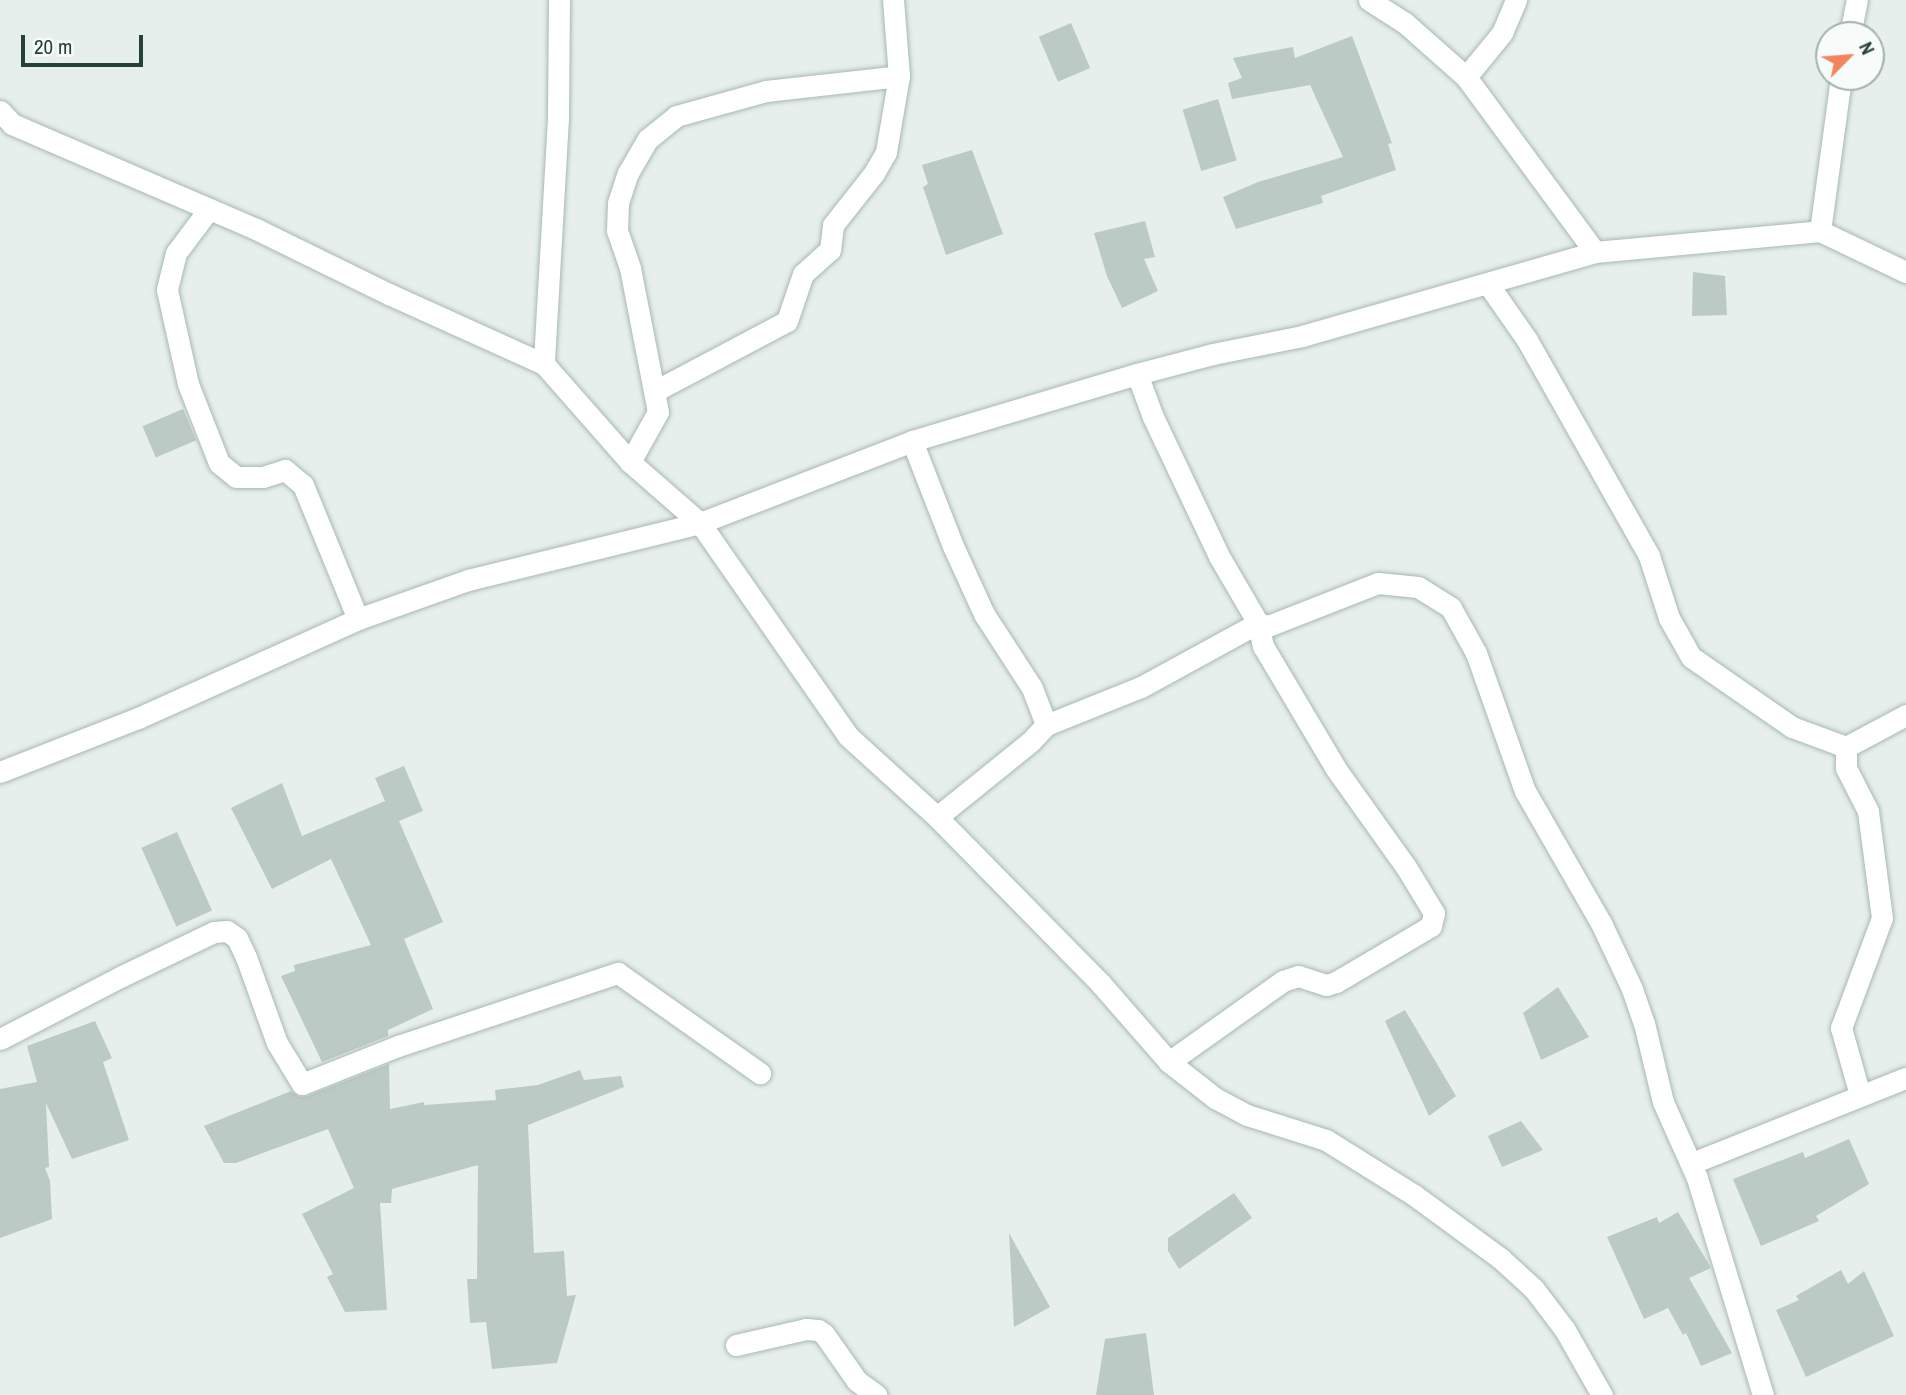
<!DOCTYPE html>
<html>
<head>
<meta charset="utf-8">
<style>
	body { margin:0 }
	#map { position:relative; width:1906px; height:1395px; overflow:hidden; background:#e6efeb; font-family:"Archivo Narrow",sans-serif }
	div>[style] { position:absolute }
	.building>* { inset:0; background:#bbcac4; transform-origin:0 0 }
	.roads { filter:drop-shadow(0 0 2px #a8b8b2) drop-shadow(0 0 2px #a8b8b2) }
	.street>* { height:21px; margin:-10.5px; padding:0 10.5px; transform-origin:10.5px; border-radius:10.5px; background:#fff }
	span { translate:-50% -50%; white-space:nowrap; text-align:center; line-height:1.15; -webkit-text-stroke:5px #f7fbf9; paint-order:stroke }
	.north { position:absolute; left:1815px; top:21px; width:70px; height:70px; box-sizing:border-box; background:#f7fbf9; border:2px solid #a3b1ad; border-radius:50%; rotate:65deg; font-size:19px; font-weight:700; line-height:28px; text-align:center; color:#24423a }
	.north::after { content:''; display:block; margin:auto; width:24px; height:32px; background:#f4845f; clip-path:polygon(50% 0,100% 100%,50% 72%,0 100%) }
	.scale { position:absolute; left:21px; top:35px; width:122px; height:32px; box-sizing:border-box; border:4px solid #24423a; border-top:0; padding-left:9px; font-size:21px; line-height:24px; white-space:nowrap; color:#24423a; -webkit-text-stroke:5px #f7fbf9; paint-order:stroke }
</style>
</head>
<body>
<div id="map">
	<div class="building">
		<i style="left:1071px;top:23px;width:49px;height:35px;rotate:67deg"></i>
		<i style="clip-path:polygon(1352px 36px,1392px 143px,1388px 144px,1396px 170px,1321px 196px,1323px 203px,1236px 229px,1223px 197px,1258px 182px,1343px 157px,1310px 85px,1232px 99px,1228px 83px,1242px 78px,1233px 58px,1293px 47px,1295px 58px)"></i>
		<i style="left:1218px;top:99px;width:64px;height:37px;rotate:73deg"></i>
		<i style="clip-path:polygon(972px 150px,1003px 234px,946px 255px,923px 187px,928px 184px,922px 165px)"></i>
		<i style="clip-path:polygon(1145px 221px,1155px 257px,1144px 259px,1158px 291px,1122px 308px,1107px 276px,1094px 233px)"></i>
		<i style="clip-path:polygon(1693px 272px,1725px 276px,1727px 315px,1692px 316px)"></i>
		<i style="left:183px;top:409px;width:34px;height:44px;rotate:67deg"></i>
		<i style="clip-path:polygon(404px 766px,423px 811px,399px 821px,443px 922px,404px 939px,433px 1009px,388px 1030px,388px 1036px,322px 1062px,281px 976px,295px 971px,294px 965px,371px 945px,331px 859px,272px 889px,231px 808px,282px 783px,302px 836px,385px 801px,375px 778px)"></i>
		<i style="left:177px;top:832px;width:86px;height:39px;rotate:66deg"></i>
		<i style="clip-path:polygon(1558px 987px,1589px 1037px,1541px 1060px,1523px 1013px)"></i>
		<i style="clip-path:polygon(1405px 1010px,1456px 1096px,1429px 1116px,1385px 1021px)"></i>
		<i style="clip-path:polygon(95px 1021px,112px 1058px,103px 1062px,129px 1140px,72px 1159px,46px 1103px,49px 1167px,45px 1168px,50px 1181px,52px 1219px,0 1238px,0 1089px,37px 1082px,27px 1046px)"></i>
		<i style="clip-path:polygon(389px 1064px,390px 1109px,424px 1102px,424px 1105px,496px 1100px,495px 1090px,538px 1085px,580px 1070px,584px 1080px,621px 1076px,624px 1087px,528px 1125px,534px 1253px,564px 1251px,567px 1296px,576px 1295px,557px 1363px,492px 1369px,486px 1322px,470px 1323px,467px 1279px,477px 1279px,478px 1165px,392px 1189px,391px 1203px,380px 1203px,387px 1310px,345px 1312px,327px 1277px,333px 1274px,302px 1214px,354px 1188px,328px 1129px,236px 1163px,224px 1163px,204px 1126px,291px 1091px,300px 1097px,307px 1096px)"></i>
		<i style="clip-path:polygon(1521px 1121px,1543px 1150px,1502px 1167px,1488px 1136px)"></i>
		<i style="clip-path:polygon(1849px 1139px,1869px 1184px,1816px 1216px,1819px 1221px,1761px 1246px,1733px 1179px,1803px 1152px,1805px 1158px)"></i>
		<i style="clip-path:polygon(1234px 1193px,1252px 1218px,1179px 1269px,1168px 1251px,1168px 1238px)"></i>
		<i style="clip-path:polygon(1678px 1212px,1711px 1268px,1689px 1278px,1732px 1353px,1701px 1366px,1686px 1333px,1683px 1335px,1668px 1308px,1644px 1319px,1607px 1237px,1657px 1217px,1659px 1223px)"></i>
		<i style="clip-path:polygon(1009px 1233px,1050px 1307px,1014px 1327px)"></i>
		<i style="clip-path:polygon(1841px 1270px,1848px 1284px,1864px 1271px,1894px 1336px,1806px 1377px,1776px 1310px,1799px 1300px,1796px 1296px)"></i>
		<i style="clip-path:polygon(1146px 1333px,1154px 1395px,1096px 1395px,1105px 1339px)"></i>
	</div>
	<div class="roads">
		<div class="street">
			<i style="left:559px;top:0;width:118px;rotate:90.5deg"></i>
			<i style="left:558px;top:118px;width:246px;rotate:93.3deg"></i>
			<i style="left:544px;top:364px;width:130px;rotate:48.7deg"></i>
			<i style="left:630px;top:462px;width:93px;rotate:41.1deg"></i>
			<i style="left:700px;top:523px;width:259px;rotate:55.2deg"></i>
			<i style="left:848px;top:736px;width:120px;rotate:42.3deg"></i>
			<i style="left:937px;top:817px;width:234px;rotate:45.5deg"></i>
			<i style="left:1101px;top:984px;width:103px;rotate:48.9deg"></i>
			<i style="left:1169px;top:1062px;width:58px;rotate:38deg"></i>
			<i style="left:1215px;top:1098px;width:36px;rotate:28deg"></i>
			<i style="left:1247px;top:1115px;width:83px;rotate:17.6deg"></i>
			<i style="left:1326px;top:1140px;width:104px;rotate:32deg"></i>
			<i style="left:1414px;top:1195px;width:107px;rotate:36.2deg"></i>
			<i style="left:1500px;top:1258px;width:46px;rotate:42.4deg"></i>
			<i style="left:1534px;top:1289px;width:51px;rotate:52.9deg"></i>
			<i style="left:1565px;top:1330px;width:75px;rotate:60.4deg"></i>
			<i style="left:1369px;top:0;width:43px;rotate:32.6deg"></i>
			<i style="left:1405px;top:23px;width:81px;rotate:41.5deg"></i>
			<i style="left:1466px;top:77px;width:217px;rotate:53.6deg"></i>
			<i style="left:1850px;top:35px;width:36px;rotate:-79deg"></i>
			<i style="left:1466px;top:77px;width:57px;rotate:-50.7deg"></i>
			<i style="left:1502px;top:33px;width:36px;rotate:-67deg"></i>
			<i style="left:0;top:111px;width:18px;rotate:47deg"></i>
			<i style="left:12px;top:124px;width:266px;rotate:23.3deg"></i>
			<i style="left:256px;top:229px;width:150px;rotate:26.1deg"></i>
			<i style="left:391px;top:295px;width:168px;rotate:24.3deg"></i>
			<i style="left:209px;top:209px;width:55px;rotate:126.9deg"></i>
			<i style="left:176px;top:253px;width:38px;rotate:104deg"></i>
			<i style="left:167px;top:290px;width:96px;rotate:77.4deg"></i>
			<i style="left:188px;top:384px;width:85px;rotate:68.6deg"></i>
			<i style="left:219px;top:463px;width:22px;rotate:39deg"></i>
			<i style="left:236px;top:477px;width:27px"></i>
			<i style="left:263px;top:477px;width:23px;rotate:-18deg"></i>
			<i style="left:285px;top:470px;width:23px;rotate:40deg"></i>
			<i style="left:303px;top:485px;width:145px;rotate:67.7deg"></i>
			<i style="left:1820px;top:231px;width:155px;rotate:-82.2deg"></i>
			<i style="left:1488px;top:284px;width:68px;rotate:55.1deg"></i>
			<i style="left:1527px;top:340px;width:248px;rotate:60.5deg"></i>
			<i style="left:1649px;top:556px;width:65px;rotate:72.1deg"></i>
			<i style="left:1669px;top:618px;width:45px;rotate:60.6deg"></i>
			<i style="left:1691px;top:657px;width:123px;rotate:34.7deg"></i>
			<i style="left:1792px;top:727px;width:58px;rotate:20.3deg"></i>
			<i style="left:1137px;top:374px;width:46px;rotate:69.6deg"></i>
			<i style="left:1153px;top:417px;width:156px;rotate:64.6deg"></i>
			<i style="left:1220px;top:558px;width:75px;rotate:59.7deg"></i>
			<i style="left:1258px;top:623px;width:10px;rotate:17deg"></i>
			<i style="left:1268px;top:626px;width:118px;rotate:-21.4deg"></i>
			<i style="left:1378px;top:583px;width:40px;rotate:5.7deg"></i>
			<i style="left:1418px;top:587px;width:39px;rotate:32deg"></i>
			<i style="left:1451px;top:608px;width:51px;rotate:60.9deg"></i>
			<i style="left:1476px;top:653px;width:146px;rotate:70.5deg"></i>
			<i style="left:1525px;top:791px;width:152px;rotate:60.1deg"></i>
			<i style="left:1601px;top:923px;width:73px;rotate:64.8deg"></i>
			<i style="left:1632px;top:989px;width:36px;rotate:71deg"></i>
			<i style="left:1644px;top:1023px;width:81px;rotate:76.5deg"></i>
			<i style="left:1663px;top:1102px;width:83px;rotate:65.9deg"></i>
			<i style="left:1697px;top:1178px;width:227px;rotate:73.1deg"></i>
			<i style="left:655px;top:391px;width:149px;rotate:-27.9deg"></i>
			<i style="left:787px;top:321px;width:50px;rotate:-71.2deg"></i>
			<i style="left:803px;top:274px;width:36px;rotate:-42deg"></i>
			<i style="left:830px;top:250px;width:25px;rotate:-83deg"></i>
			<i style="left:833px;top:225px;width:66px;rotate:-51.7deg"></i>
			<i style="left:874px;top:173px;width:24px;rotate:-60deg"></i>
			<i style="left:886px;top:152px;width:77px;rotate:-80.3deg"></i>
			<i style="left:899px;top:76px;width:76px;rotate:-94.5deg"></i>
			<i style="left:912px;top:441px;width:113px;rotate:68.7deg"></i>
			<i style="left:953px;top:546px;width:75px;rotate:65.5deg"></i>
			<i style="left:984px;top:614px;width:88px;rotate:57deg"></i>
			<i style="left:1032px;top:688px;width:40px;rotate:69deg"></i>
			<i style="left:1046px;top:725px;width:23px;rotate:133deg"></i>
			<i style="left:1030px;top:742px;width:119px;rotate:141.1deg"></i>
			<i style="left:630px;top:462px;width:57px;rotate:-60.8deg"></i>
			<i style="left:658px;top:412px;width:147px;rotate:-101deg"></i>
			<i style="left:630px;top:268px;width:39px;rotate:-109deg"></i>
			<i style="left:617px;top:231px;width:28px;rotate:-88deg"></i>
			<i style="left:618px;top:203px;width:32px;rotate:-72deg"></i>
			<i style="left:628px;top:173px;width:39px;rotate:-60deg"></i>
			<i style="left:648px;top:139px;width:36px;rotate:-39deg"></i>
			<i style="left:676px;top:116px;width:93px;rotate:-15.5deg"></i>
			<i style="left:766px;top:91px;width:134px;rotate:-6.4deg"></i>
			<i style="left:1046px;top:725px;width:102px;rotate:-21.8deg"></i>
			<i style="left:1141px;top:687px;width:133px;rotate:-28.7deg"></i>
			<i style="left:1258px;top:623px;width:24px;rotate:78deg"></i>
			<i style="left:1263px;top:646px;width:143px;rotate:59.3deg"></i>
			<i style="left:1336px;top:769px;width:120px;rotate:54.5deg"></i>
			<i style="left:1406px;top:867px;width:54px;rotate:58.7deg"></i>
			<i style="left:1434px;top:913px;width:13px;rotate:103deg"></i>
			<i style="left:1431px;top:926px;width:110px;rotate:149.5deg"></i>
			<i style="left:1336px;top:982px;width:10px;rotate:163deg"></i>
			<i style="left:1326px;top:985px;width:29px;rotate:-162deg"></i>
			<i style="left:1298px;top:976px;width:16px;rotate:162deg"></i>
			<i style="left:1283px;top:981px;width:140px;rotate:144.6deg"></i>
			<i style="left:0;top:772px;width:148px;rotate:-21.4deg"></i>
			<i style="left:138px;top:718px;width:241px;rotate:-24.2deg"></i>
			<i style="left:358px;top:619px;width:117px;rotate:-19.5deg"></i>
			<i style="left:468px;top:580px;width:239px;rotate:-13.8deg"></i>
			<i style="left:700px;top:523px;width:227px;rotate:-21.1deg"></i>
			<i style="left:912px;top:441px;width:235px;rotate:-16.6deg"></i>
			<i style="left:1137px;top:374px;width:79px;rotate:-14.7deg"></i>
			<i style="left:1213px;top:354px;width:91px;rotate:-11.4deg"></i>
			<i style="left:1302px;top:336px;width:305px;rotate:-16deg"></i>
			<i style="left:1595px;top:252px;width:226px;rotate:-5.3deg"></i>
			<i style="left:1820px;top:231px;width:95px;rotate:25.5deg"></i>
			<i style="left:0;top:1039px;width:135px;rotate:-27.3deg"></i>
			<i style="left:120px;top:977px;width:104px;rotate:-25.6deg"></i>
			<i style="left:214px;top:932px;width:13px;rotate:-4deg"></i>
			<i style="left:227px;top:931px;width:12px;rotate:35deg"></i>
			<i style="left:237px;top:938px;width:21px;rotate:65deg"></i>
			<i style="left:246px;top:957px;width:91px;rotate:70.2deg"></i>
			<i style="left:277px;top:1043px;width:48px;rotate:58.6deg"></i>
			<i style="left:302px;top:1084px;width:103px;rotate:-21.6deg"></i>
			<i style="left:398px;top:1046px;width:232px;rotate:-18.4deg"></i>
			<i style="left:618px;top:973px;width:174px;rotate:35.2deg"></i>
			<i style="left:1860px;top:1095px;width:70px;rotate:-105.8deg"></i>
			<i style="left:1841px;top:1028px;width:117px;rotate:-69.6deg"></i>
			<i style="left:1882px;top:918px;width:108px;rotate:-97.5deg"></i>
			<i style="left:1868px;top:811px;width:48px;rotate:-117.1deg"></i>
			<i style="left:1846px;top:768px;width:21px;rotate:-90deg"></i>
			<i style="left:1846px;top:747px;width:68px;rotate:-28.1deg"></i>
			<i style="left:1692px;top:1163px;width:230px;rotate:-21.7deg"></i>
			<i style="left:736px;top:1345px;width:72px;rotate:-12.9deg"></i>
			<i style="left:806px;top:1329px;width:12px;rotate:5deg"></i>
			<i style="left:818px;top:1330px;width:7px;rotate:34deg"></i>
			<i style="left:824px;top:1334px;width:57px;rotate:54.9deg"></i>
			<i style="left:857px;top:1381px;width:24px;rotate:36deg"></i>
		</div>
	</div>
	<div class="north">N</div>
	<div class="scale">20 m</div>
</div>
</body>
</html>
